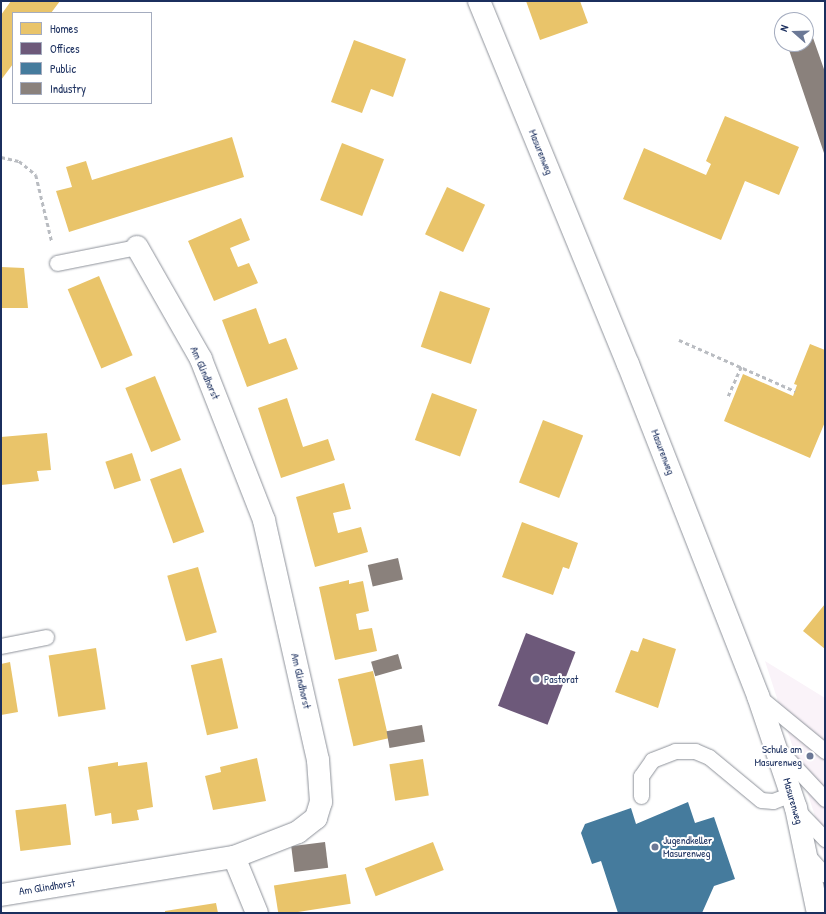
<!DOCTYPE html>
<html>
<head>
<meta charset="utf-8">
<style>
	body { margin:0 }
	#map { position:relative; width:826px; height:914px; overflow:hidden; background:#fff; font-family:"Patrick Hand",sans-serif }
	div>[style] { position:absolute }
	.built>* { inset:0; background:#faf3f9 }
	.homes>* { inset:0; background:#e9c46a; transform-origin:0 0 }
	.offices>* { inset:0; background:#6d597a; transform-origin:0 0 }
	.public>* { inset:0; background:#457b9d }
	.industry>* { inset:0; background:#8a817c; transform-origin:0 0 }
	.path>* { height:2.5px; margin-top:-1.25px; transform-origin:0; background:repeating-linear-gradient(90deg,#b9bcc1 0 4px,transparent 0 7px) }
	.roads { filter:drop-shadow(0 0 1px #8e929a) drop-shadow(0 0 1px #8e929a) }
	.service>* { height:15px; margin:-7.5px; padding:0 7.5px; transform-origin:7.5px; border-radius:7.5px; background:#fff }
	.minor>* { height:22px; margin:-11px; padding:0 11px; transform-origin:11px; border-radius:11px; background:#fff }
	.dots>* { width:11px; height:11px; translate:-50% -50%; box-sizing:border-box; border:2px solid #fff; border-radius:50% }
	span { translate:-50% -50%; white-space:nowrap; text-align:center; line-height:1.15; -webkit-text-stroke:4px #fff; paint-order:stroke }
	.street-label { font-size:11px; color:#1b2f5e }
	.poi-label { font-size:11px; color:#1b2f5e }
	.left { translate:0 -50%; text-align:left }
	.right { translate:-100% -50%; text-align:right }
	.frame { position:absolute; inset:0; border:2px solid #1b2f5e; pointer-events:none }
	.legend { position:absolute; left:12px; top:12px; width:140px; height:92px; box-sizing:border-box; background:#fff; border:1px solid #a4acbf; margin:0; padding:5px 7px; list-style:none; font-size:12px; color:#1b2f5e }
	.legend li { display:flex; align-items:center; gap:8px; height:20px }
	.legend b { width:20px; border:1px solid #a4acbf }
	.north { position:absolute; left:774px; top:12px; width:40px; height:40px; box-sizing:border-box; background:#fff; border:1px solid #a4acbf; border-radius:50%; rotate:290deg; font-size:11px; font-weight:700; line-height:16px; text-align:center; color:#1b2f5e }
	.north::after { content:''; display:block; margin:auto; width:14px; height:18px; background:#6b7896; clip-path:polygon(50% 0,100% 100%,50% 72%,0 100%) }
</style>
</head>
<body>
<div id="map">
	<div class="built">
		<i style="clip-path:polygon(765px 661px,825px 698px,825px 864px,814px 813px)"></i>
	</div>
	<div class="homes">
		<i style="clip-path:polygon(11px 1px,60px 1px,51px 13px,13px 13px,13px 64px,1px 80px,1px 15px)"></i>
		<i style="clip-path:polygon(526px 1px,580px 1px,588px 23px,540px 40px)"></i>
		<i style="clip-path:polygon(354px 40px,406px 59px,393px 97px,371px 89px,362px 113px,331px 102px)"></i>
		<i style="clip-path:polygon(725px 116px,799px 147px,779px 195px,745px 181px,721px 240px,623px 199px,644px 148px,706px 175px,711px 164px,706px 161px)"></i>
		<i style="clip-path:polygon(232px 137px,244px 177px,69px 232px,56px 191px,72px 187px,66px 167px,86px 161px,92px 180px)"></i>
		<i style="left:342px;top:143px;width:45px;height:61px;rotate:21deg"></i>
		<i style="left:447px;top:187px;width:42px;height:52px;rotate:25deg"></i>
		<i style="clip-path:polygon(241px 218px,250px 240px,230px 248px,238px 267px,249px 263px,258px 283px,214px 301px,188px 241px)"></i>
		<i style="clip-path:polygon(1px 267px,24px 268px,28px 308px,1px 308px)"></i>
		<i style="left:99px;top:276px;width:86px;height:34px;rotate:67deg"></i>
		<i style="left:440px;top:291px;width:53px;height:59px;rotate:19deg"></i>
		<i style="clip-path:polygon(256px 308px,269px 344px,286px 338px,298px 369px,247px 387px,222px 320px)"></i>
		<i style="clip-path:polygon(810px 344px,825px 350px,825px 422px,810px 458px,724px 421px,743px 374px,793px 396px,797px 385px,794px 384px)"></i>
		<i style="left:155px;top:376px;width:69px;height:32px;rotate:68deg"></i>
		<i style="left:432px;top:393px;width:48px;height:50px;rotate:20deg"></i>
		<i style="clip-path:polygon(287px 398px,303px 447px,328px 439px,335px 460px,281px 478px,258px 408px)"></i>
		<i style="left:543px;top:420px;width:43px;height:67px;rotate:21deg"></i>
		<i style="clip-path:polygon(47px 433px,51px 470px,37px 471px,39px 481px,1px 485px,1px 437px)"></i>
		<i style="left:132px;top:453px;width:29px;height:28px;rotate:72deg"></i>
		<i style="left:181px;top:468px;width:68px;height:33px;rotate:70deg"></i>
		<i style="clip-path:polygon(344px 483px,351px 509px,333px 513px,338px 533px,361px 527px,368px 552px,315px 567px,296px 497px)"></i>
		<i style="clip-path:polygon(522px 522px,578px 543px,569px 569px,563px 567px,553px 595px,502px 577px)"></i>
		<i style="left:198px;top:567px;width:68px;height:32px;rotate:74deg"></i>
		<i style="clip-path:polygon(349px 580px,349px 584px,363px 581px,369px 611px,356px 614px,359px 630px,372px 628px,377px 651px,335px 660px,319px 587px)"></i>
		<i style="clip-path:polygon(825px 604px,825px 649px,803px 631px)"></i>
		<i style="clip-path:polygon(643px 638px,676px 649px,658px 708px,615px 692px,631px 650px,638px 652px)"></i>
		<i style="left:96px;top:648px;width:62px;height:48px;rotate:81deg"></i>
		<i style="left:222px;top:658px;width:72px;height:32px;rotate:77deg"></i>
		<i style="clip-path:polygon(10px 662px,18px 712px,1px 715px,1px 664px)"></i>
		<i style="left:373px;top:671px;width:69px;height:36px;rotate:77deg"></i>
		<i style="clip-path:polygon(257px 758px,266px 801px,213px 810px,205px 776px,221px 772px,220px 767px)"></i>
		<i style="left:423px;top:759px;width:37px;height:34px;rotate:81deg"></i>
		<i style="clip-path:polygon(118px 762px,118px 766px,147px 762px,153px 807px,137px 810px,139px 820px,112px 824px,111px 813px,95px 816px,88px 767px)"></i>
		<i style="left:66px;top:804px;width:41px;height:51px;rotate:83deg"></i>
		<i style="left:433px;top:842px;width:30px;height:73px;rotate:69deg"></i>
		<i style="left:346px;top:874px;width:30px;height:73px;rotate:81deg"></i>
		<i style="clip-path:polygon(216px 903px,218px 913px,165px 913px,165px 911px)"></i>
	</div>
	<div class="offices">
		<i style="left:526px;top:633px;width:53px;height:78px;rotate:21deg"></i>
	</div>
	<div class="public">
		<i style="clip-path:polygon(688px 802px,695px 823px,714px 817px,735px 879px,714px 886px,702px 913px,618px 913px,601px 861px,592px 864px,581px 833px,585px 824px,631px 808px,636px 824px)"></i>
	</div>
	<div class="industry">
		<i style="clip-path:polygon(812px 35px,825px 72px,825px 156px,787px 44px,806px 44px,806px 37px)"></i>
		<i style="left:398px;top:558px;width:22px;height:31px;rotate:77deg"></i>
		<i style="left:398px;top:654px;width:15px;height:28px;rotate:74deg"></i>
		<i style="left:422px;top:725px;width:17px;height:36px;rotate:80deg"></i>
		<i style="left:325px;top:842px;width:26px;height:34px;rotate:83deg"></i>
	</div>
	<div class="path">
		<i style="left:1px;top:157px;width:18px;rotate:13deg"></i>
		<i style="left:19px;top:161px;width:22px;rotate:39deg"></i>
		<i style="left:36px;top:175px;width:69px;rotate:76.6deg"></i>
		<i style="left:679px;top:340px;width:127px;rotate:23.7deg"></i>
		<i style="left:728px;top:396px;width:32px;rotate:-66deg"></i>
	</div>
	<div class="roads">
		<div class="service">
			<i style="left:57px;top:263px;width:82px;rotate:-11.3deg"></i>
			<i style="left:1px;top:646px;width:46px;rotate:-11.3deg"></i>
			<i style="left:758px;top:696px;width:87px;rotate:39.4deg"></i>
			<i style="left:780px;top:751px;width:66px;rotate:46.8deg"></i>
			<i style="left:641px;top:796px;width:20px;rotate:-90deg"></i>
			<i style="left:641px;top:776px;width:19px;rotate:-55deg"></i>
			<i style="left:652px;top:760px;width:25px;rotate:-21deg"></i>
			<i style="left:675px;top:751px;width:20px"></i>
			<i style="left:695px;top:751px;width:15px;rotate:23deg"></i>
			<i style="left:709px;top:757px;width:67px;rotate:39.6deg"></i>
			<i style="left:761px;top:800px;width:12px;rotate:5deg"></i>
			<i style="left:773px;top:801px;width:19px;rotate:-21deg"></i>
			<i style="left:796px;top:809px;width:42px;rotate:46deg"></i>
			<i style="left:808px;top:856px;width:25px;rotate:48deg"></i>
		</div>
		<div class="minor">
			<i style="left:479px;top:1px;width:392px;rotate:67.7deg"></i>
			<i style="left:628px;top:364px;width:357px;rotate:68.6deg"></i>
			<i style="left:758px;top:696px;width:118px;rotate:71.3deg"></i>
			<i style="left:796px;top:808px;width:107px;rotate:78.2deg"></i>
			<i style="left:234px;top:857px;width:61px;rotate:67.7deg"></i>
			<i style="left:1px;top:895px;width:236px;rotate:-9.3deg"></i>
			<i style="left:234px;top:857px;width:69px;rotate:-21.3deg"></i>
			<i style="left:298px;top:832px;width:23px;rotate:-38deg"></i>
			<i style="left:316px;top:818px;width:17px;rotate:-73deg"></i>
			<i style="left:321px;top:802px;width:42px;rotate:-94.1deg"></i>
			<i style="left:318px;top:760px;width:246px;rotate:-102.7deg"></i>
			<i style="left:264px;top:520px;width:173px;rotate:-111.4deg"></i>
			<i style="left:201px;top:359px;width:129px;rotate:-119.7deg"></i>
		</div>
	</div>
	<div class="dots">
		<i style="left:536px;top:679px;background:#6b7896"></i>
		<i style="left:810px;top:756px;background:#6b7896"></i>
		<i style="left:655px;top:847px;background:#6b7896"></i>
	</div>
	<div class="street-label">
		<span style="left:541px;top:152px;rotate:68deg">Masurenweg</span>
		<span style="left:205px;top:373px;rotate:66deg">Am Glindhorst</span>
		<span style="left:663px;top:452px;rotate:69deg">Masurenweg</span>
		<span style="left:301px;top:681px;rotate:77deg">Am Glindhorst</span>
		<span style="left:793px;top:801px;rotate:74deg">Masurenweg</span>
		<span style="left:47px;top:887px;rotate:-9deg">Am Glindhorst</span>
	</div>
	<div class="poi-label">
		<span class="left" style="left:544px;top:679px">Pastorat</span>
		<span class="right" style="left:802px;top:756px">Schule am<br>Masurenweg</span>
		<span class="left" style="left:663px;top:847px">Jugendkeller<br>Masurenweg</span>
	</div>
	<div class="frame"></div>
	<ul class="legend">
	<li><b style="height:11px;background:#e9c46a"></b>Homes</li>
	<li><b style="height:11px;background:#6d597a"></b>Offices</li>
	<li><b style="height:11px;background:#457b9d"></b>Public</li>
	<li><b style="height:11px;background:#8a817c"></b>Industry</li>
	</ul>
	<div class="north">N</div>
</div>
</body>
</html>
